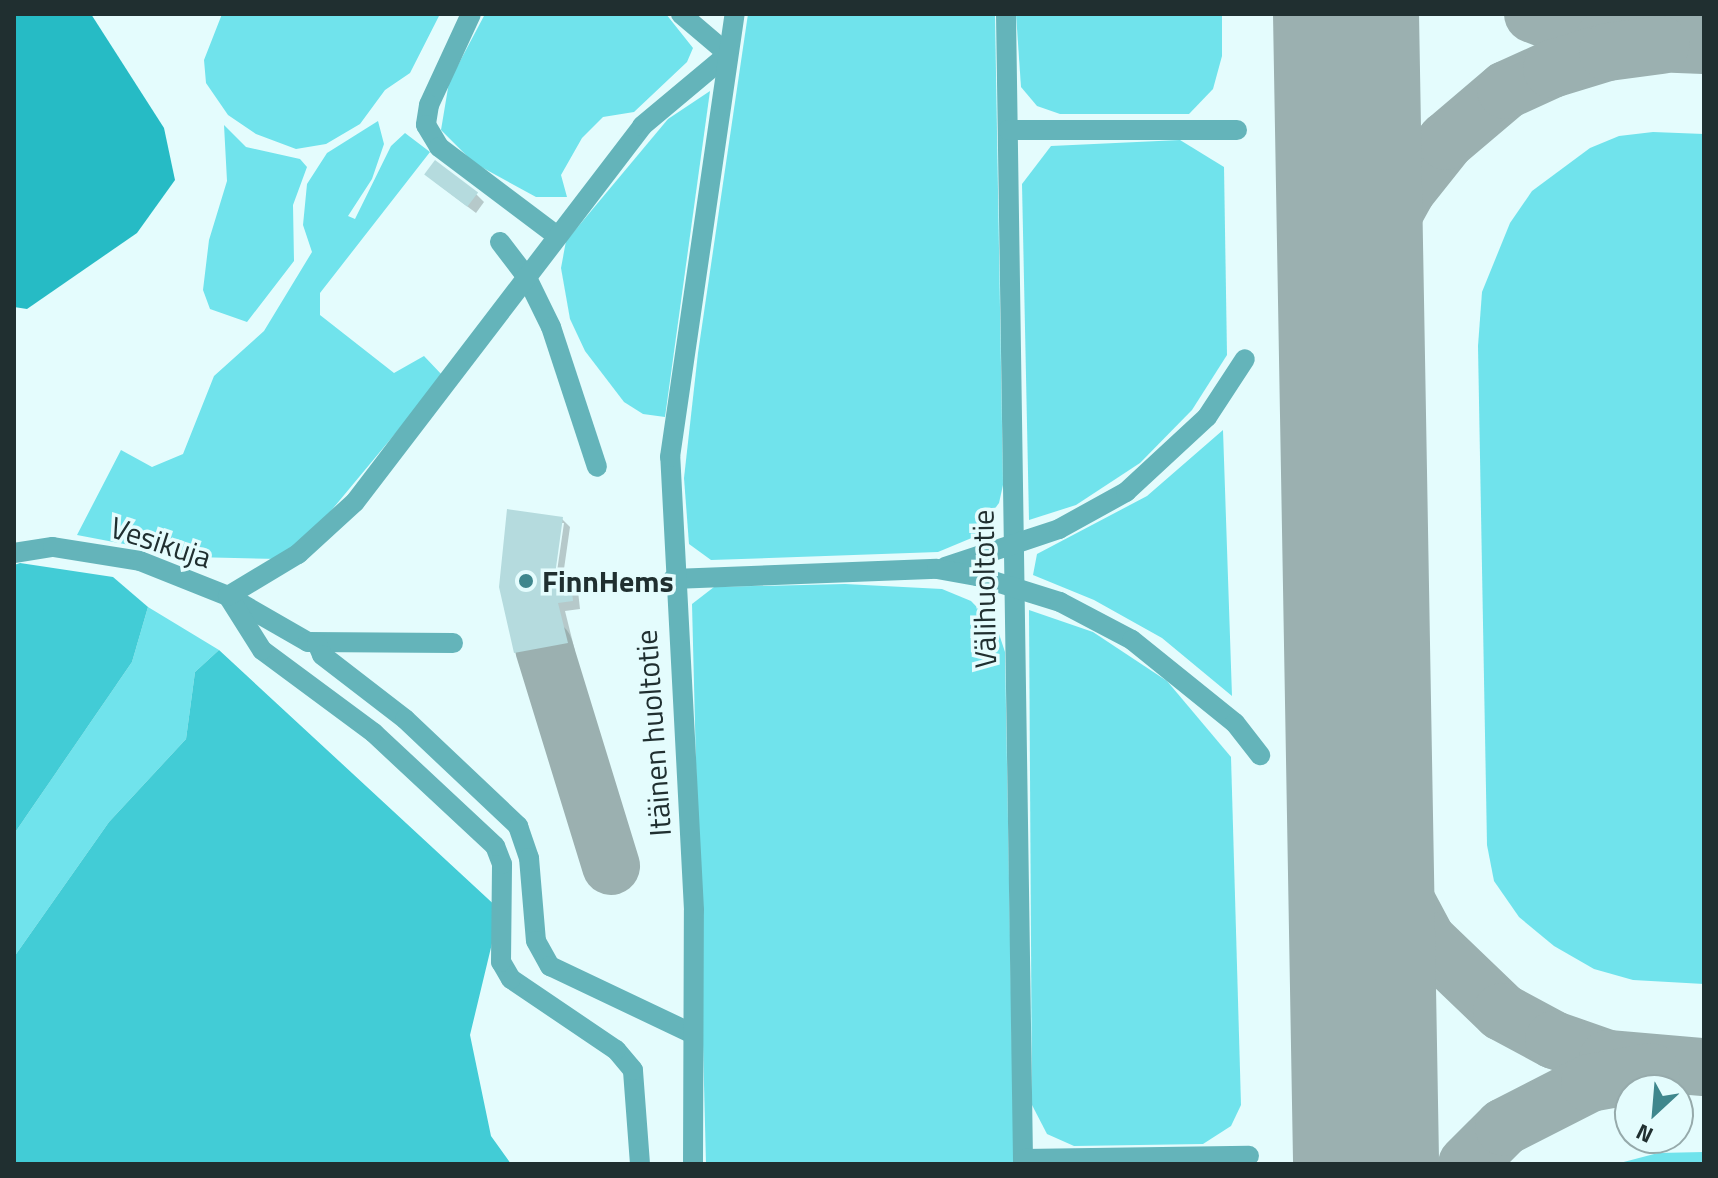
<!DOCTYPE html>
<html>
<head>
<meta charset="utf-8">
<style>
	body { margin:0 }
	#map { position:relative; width:1718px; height:1178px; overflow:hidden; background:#e4fcfd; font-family:"Titillium Web",sans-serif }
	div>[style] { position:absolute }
	.green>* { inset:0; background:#70e3ec }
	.forest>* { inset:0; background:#42ccd6 }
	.water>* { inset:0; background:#26bbc5 }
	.shadow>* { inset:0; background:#0003 }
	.taxiway>* { height:58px; margin:-29px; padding:0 29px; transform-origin:29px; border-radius:29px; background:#9bb0b0 }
	.runway>* { height:146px; margin:-73px; padding:0 73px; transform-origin:73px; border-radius:73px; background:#9bb0b0 }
	.building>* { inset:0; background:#b5dbde; transform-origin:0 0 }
	.minor>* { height:20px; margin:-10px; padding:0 10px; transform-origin:10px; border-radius:10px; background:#64b4ba }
	.dots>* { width:22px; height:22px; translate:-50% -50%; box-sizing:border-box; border:4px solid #e4fcfd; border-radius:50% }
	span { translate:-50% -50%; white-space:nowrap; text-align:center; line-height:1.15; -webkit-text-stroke:7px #e4fcfd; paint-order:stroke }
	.street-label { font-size:30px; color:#202f30 }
	.poi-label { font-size:30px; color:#202f30; font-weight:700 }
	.left { translate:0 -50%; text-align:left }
	.frame { position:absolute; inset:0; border:16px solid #202f30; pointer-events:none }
	.north { position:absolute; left:1614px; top:1074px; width:80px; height:80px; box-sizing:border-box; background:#e4fcfd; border:2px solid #96aaab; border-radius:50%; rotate:206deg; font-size:22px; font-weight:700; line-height:32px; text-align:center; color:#202f30 }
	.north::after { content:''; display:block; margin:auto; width:28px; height:36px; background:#3f878d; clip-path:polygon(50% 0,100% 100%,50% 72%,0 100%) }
</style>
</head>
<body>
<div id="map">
	<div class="green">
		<i style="clip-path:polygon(222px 14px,440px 14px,410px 73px,385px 90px,360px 124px,326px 144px,296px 149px,256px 134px,228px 115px,206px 83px,204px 60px)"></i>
		<i style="clip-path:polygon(485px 14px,666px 14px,693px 48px,687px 62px,634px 112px,603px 117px,582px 138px,561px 175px,567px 197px,536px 197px,474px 163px,441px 130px,449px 82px)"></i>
		<i style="clip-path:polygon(748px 14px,995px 14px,1003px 485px,999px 503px,974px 537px,938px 552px,711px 560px,689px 544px,684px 478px,698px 353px)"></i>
		<i style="clip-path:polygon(1016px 14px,1222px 14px,1222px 56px,1213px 89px,1189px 114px,1060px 114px,1037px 106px,1021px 87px)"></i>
		<i style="clip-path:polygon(710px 91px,665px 417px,643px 414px,624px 402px,585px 351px,570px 319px,561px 268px,566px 241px,668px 119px)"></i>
		<i style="clip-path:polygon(378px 121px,384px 144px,372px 179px,348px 216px,355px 219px,391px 146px,405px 133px,430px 152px,320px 293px,320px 315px,394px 373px,424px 356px,443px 376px,325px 518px,279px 559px,192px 557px,77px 535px,121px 450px,152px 467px,183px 454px,214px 376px,264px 331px,312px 252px,303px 225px,307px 184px,327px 153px)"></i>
		<i style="clip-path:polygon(224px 125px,246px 147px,300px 159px,307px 167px,293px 205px,294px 261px,247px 322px,210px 309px,203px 290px,209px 240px,227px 181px)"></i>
		<i style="clip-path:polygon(1653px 132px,1704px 134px,1704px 984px,1633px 980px,1594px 969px,1554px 946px,1519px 917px,1494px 881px,1487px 845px,1478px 346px,1482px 292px,1510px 223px,1532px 191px,1590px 148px,1619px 136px)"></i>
		<i style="clip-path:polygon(1180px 140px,1224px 167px,1227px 355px,1192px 410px,1140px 463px,1076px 505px,1029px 520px,1022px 184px,1051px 146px)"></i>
		<i style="clip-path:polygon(1223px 430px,1232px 696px,1162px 638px,1094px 600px,1033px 575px,1037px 554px,1147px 496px)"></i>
		<i style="clip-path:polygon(845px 584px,942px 589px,971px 601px,997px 628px,1005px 652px,1014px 1164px,706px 1164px,692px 604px,714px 587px)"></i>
		<i style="clip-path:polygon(148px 607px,219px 650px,195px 672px,186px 739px,109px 822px,14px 957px,14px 834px,132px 662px)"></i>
		<i style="clip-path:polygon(1029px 610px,1093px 632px,1167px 681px,1231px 757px,1241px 1105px,1231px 1126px,1203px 1144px,1074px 1146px,1047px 1134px,1032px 1105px)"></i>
		<i style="clip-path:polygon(1704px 1152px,1704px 1164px,1616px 1164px,1658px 1153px)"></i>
	</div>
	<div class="forest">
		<i style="clip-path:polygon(20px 563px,113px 577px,148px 607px,132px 662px,14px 834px,14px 565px)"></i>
		<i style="clip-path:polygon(219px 650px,500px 910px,470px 1035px,491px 1136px,511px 1164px,14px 1164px,14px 957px,109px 822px,186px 739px,195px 672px)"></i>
	</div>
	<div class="water">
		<i style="clip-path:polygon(14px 14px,91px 14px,164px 128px,175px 180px,137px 233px,27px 309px,14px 307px)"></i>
	</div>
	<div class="shadow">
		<i style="clip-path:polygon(435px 182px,476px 194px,484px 202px,476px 213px)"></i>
		<i style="clip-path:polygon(evenodd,509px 511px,562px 519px,570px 527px,562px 583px,578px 591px,580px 609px,565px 611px,575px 651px,524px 661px,516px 652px,501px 586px,509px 511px,560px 523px,564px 523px,554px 592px,550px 592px,560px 523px)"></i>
	</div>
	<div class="taxiway">
		<i style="left:1533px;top:14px;width:75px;rotate:21.1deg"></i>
		<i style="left:1603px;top:41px;width:101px;rotate:2.3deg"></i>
		<i style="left:1351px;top:387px;width:89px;rotate:-84.2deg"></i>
		<i style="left:1360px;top:298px;width:54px;rotate:-72.9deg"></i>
		<i style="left:1376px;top:246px;width:64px;rotate:-61deg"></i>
		<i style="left:1407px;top:190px;width:63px;rotate:-51.5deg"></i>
		<i style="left:1446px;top:141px;width:79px;rotate:-40.4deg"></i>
		<i style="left:1506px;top:90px;width:51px;rotate:-24.5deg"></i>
		<i style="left:1552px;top:69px;width:59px;rotate:-16.9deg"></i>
		<i style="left:1608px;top:52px;width:53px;rotate:-7.5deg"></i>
		<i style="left:544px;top:648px;width:228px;rotate:72.9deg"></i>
		<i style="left:1361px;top:790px;width:65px;rotate:73deg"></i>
		<i style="left:1380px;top:852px;width:100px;rotate:61.9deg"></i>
		<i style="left:1427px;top:940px;width:104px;rotate:43.8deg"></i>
		<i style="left:1502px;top:1012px;width:59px;rotate:28.3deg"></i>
		<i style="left:1554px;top:1040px;width:57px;rotate:19.4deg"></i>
		<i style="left:1608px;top:1059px;width:96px;rotate:4.8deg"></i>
		<i style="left:1467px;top:1164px;width:52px;rotate:-45deg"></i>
		<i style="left:1504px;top:1127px;width:97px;rotate:-27.1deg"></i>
		<i style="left:1590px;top:1083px;width:62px;rotate:-10.2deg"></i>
	</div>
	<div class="runway">
		<i style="left:1346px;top:14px;width:1150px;rotate:89deg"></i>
	</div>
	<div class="building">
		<i style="left:435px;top:160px;width:54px;height:18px;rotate:37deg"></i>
		<i style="clip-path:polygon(507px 509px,563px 517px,554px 582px,571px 581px,573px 601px,558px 603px,568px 643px,514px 653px,499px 587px)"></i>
	</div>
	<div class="minor">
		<i style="left:471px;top:14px;width:100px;rotate:114.8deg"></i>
		<i style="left:429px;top:105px;width:20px;rotate:99deg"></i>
		<i style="left:426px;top:125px;width:26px;rotate:59deg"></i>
		<i style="left:439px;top:147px;width:148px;rotate:37deg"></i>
		<i style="left:1006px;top:14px;width:1150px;rotate:89.15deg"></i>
		<i style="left:1008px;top:130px;width:229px"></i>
		<i style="left:500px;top:242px;width:43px;rotate:52.6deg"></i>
		<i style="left:526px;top:276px;width:57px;rotate:63.9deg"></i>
		<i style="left:551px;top:327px;width:147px;rotate:71.8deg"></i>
		<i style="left:14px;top:553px;width:39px;rotate:-9deg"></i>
		<i style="left:53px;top:547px;width:88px;rotate:9.1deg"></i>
		<i style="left:140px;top:561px;width:95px;rotate:21.7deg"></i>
		<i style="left:228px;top:596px;width:92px;rotate:29.9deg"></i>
		<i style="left:308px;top:642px;width:145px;rotate:0.4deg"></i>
		<i style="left:945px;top:567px;width:120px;rotate:-18.4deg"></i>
		<i style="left:1059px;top:529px;width:77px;rotate:-28.9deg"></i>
		<i style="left:1126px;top:492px;width:110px;rotate:-42.8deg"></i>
		<i style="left:1207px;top:417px;width:69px;rotate:-56.8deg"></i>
		<i style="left:673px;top:579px;width:264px;rotate:-2.2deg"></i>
		<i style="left:937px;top:569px;width:41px;rotate:9.9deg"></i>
		<i style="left:977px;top:576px;width:87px;rotate:17.4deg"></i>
		<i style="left:1060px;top:602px;width:81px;rotate:27.8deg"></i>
		<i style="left:1132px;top:640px;width:132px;rotate:38.9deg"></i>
		<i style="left:1235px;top:723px;width:41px;rotate:52deg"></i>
		<i style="left:317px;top:643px;width:13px;rotate:67deg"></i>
		<i style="left:322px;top:655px;width:105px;rotate:37.6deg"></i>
		<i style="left:405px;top:719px;width:156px;rotate:43.4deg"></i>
		<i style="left:518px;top:826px;width:34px;rotate:71deg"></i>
		<i style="left:529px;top:858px;width:83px;rotate:85.2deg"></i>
		<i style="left:536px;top:941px;width:29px;rotate:61deg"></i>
		<i style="left:550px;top:966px;width:156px;rotate:25.4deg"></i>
		<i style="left:1023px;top:1159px;width:226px;rotate:-0.8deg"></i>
		<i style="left:640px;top:1164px;width:94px;rotate:-94.3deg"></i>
		<i style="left:633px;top:1070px;width:26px;rotate:-130deg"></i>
		<i style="left:616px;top:1050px;width:127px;rotate:-145.9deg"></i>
		<i style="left:511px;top:979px;width:20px;rotate:-120deg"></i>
		<i style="left:501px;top:962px;width:98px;rotate:-89.4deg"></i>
		<i style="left:502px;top:864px;width:19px;rotate:-111deg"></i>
		<i style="left:495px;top:846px;width:166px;rotate:-137deg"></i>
		<i style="left:374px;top:733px;width:139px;rotate:-143.5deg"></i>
		<i style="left:262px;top:650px;width:64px;rotate:-122.2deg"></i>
		<i style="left:228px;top:596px;width:82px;rotate:-31deg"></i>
		<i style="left:298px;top:554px;width:77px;rotate:-42.4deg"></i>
		<i style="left:355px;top:502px;width:473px;rotate:-52.6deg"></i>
		<i style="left:642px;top:126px;width:112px;rotate:-39.9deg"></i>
		<i style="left:728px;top:54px;width:62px;rotate:-139.6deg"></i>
		<i style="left:693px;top:1164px;width:254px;rotate:-89.8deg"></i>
		<i style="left:694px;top:910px;width:454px;rotate:-93deg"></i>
		<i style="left:670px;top:457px;width:448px;rotate:-81.7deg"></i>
	</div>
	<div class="dots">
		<i style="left:526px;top:581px;background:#3f878d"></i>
	</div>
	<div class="street-label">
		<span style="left:161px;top:542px;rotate:18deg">Vesikuja</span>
		<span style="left:984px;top:589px;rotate:-91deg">Välihuoltotie</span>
		<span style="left:653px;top:733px;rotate:-94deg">Itäinen huoltotie</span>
	</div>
	<div class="poi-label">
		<span class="left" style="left:542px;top:581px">FinnHems</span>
	</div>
	<div class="frame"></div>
	<div class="north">N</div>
</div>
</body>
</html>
